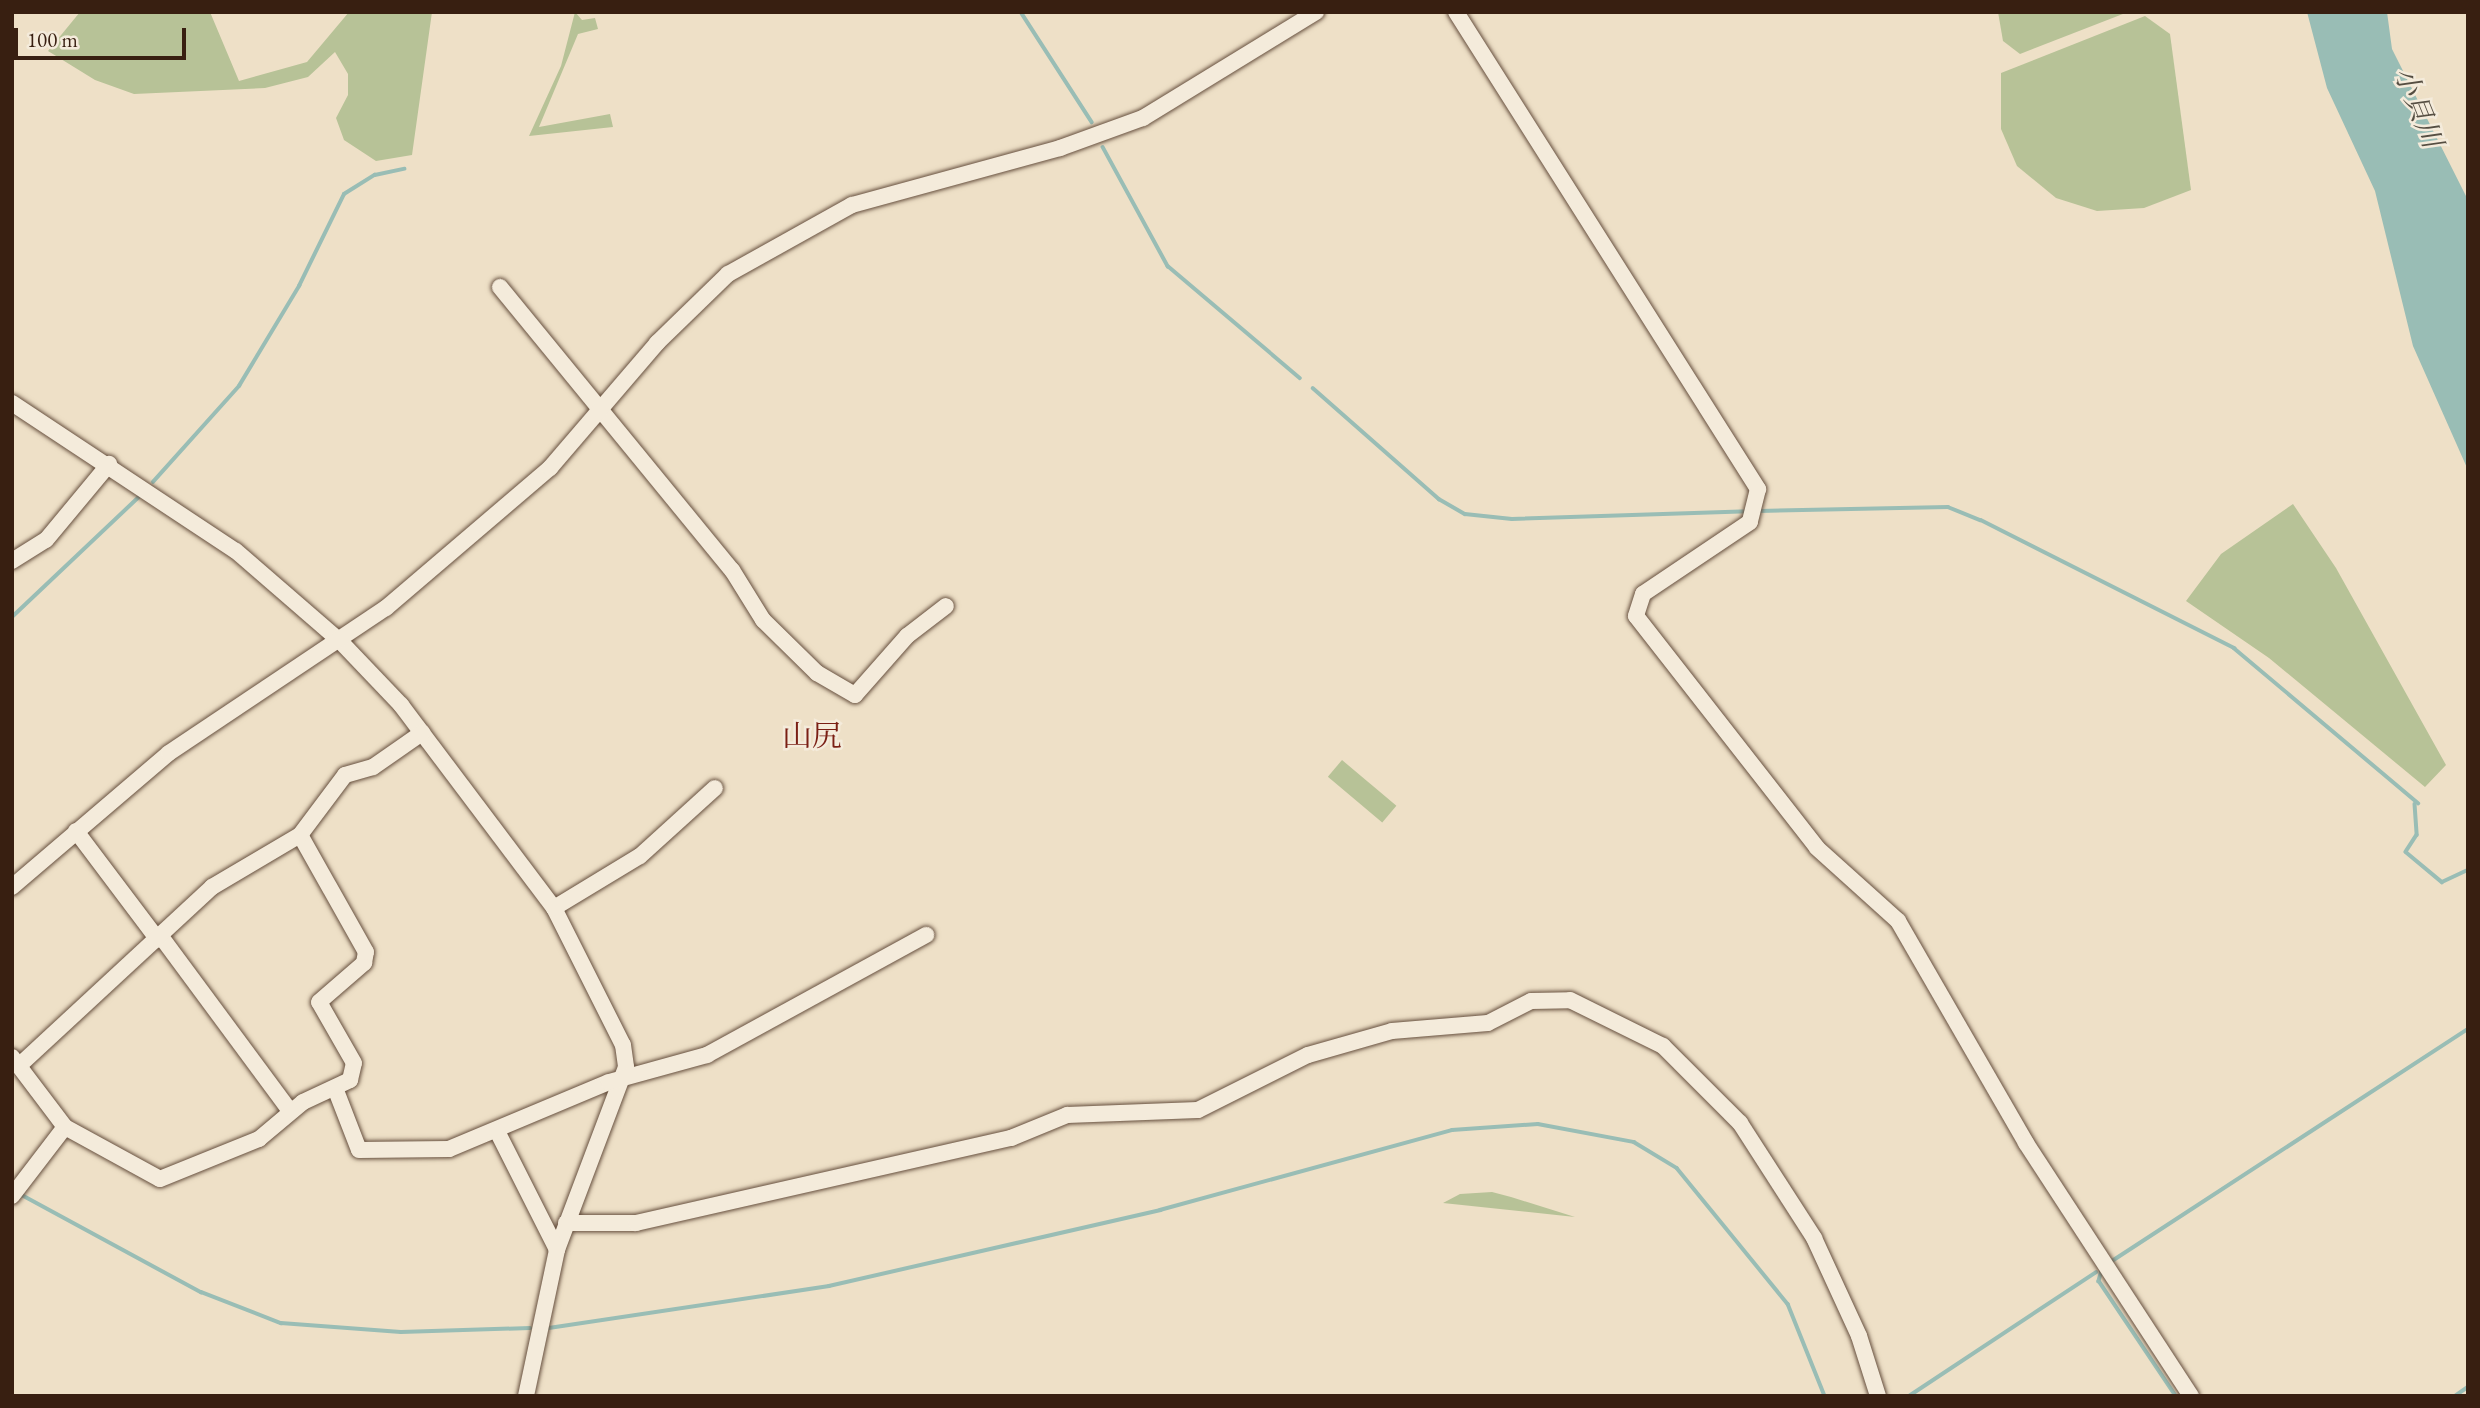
<!DOCTYPE html>
<html>
<head>
<meta charset="utf-8">
<style>
	body { margin:0 }
	#map { position:relative; width:2480px; height:1408px; overflow:hidden; background:#eee0c7; font-family:"EB Garamond","Noto Serif JP",serif }
	div>[style] { position:absolute }
	.green>* { inset:0; background:#b7c297; transform-origin:0 0 }
	.water>* { inset:0; background:#99bdb5 }
	.stream>* { height:3.5px; margin:-1.75px; padding:0 1.75px; transform-origin:1.75px; border-radius:1.75px; background:#99bdb5 }
	.roads { filter:drop-shadow(0 0 2px #664f3e) drop-shadow(0 0 2px #664f3e) }
	.minor>* { height:16px; margin:-8px; padding:0 8px; transform-origin:8px; border-radius:8px; background:#f4ebdb }
	span { translate:-50% -50%; white-space:nowrap; text-align:center; line-height:1.15; -webkit-text-stroke:5px #f4ebdb; paint-order:stroke }
	.water-label { font-size:28px; color:#554e42; font-style:italic }
	.quarter-label { font-size:30px; color:#7a1f14 }
	.frame { position:absolute; inset:0; border:14px solid #381f11; pointer-events:none }
	.scale { position:absolute; left:14px; top:28px; width:172px; height:32px; box-sizing:border-box; border:4px solid #381f11; border-top:0; padding-left:9px; font-size:21px; line-height:24px; white-space:nowrap; color:#381f11; -webkit-text-stroke:5px #f4ebdb; paint-order:stroke }
</style>
</head>
<body>
<div id="map">
	<div class="green">
		<i style="clip-path:polygon(80px 12px,210px 12px,239px 81px,307px 62px,349px 12px,432px 12px,412px 155px,376px 161px,344px 140px,336px 118px,348px 95px,348px 74px,335px 52px,308px 77px,265px 88px,134px 94px,95px 80px,48px 51px)"></i>
		<i style="clip-path:polygon(575px 12px,582px 20px,595px 18px,598px 29px,578px 34px,539px 127px,610px 114px,613px 127px,529px 136px,561px 66px)"></i>
		<i style="clip-path:polygon(1998px 12px,2128px 12px,2020px 54px,2003px 41px)"></i>
		<i style="clip-path:polygon(2145px 16px,2170px 34px,2191px 190px,2144px 208px,2097px 211px,2056px 198px,2017px 166px,2001px 129px,2001px 73px)"></i>
		<i style="clip-path:polygon(2293px 504px,2336px 568px,2446px 765px,2425px 787px,2269px 658px,2186px 601px,2221px 554px)"></i>
		<i style="left:1342px;top:760px;width:71px;height:22px;rotate:40deg"></i>
		<i style="clip-path:polygon(1492px 1192px,1511px 1197px,1575px 1217px,1443px 1203px,1460px 1194px)"></i>
	</div>
	<div class="water">
		<i style="clip-path:polygon(2307px 12px,2387px 12px,2392px 49px,2468px 200px,2468px 470px,2413px 346px,2375px 191px,2327px 88px)"></i>
	</div>
	<div class="stream">
		<i style="left:1021px;top:12px;width:131px;rotate:57.2deg"></i>
		<i style="left:1103px;top:147px;width:136px;rotate:61.4deg"></i>
		<i style="left:1168px;top:266px;width:173px;rotate:40.3deg"></i>
		<i style="left:1313px;top:388px;width:168px;rotate:41.4deg"></i>
		<i style="left:1439px;top:499px;width:30px;rotate:30deg"></i>
		<i style="left:1465px;top:514px;width:47px;rotate:6.1deg"></i>
		<i style="left:1512px;top:519px;width:236px;rotate:-1.9deg"></i>
		<i style="left:153px;top:482px;width:129px;rotate:-48.1deg"></i>
		<i style="left:239px;top:386px;width:117px;rotate:-59deg"></i>
		<i style="left:299px;top:286px;width:102px;rotate:-63.9deg"></i>
		<i style="left:344px;top:194px;width:36px;rotate:-32deg"></i>
		<i style="left:375px;top:175px;width:30px;rotate:-12deg"></i>
		<i style="left:1759px;top:511px;width:189px;rotate:-1.2deg"></i>
		<i style="left:1948px;top:507px;width:35px;rotate:22deg"></i>
		<i style="left:1981px;top:520px;width:284px;rotate:26.8deg"></i>
		<i style="left:2234px;top:648px;width:241px;rotate:40.1deg"></i>
		<i style="left:12px;top:617px;width:178px;rotate:-43.4deg"></i>
		<i style="left:2415px;top:804px;width:31px;rotate:86deg"></i>
		<i style="left:2417px;top:835px;width:20px;rotate:123deg"></i>
		<i style="left:2406px;top:852px;width:47px;rotate:39.8deg"></i>
		<i style="left:2442px;top:882px;width:29px;rotate:-25deg"></i>
		<i style="left:22px;top:1195px;width:204px;rotate:28.5deg"></i>
		<i style="left:201px;top:1292px;width:86px;rotate:21.2deg"></i>
		<i style="left:281px;top:1323px;width:120px;rotate:4.3deg"></i>
		<i style="left:401px;top:1332px;width:129px;rotate:-1.8deg"></i>
		<i style="left:2109px;top:1263px;width:429px;rotate:-33.1deg"></i>
		<i style="left:2103px;top:1267px;width:15px;rotate:106deg"></i>
		<i style="left:2099px;top:1281px;width:138px;rotate:56.2deg"></i>
		<i style="left:549px;top:1328px;width:283px;rotate:-8.5deg"></i>
		<i style="left:829px;top:1286px;width:340px;rotate:-12.9deg"></i>
		<i style="left:1160px;top:1210px;width:303px;rotate:-15.3deg"></i>
		<i style="left:1452px;top:1130px;width:86px;rotate:-4deg"></i>
		<i style="left:1538px;top:1124px;width:98px;rotate:10.6deg"></i>
		<i style="left:1634px;top:1142px;width:50px;rotate:31.2deg"></i>
		<i style="left:1677px;top:1168px;width:176px;rotate:50.8deg"></i>
		<i style="left:1788px;top:1304px;width:99px;rotate:68.1deg"></i>
		<i style="left:1909px;top:1396px;width:224px;rotate:-33.5deg"></i>
		<i style="left:2455px;top:1396px;width:16px;rotate:-35deg"></i>
	</div>
	<div class="roads">
		<div class="minor">
			<i style="left:1456px;top:12px;width:565px;rotate:57.66deg"></i>
			<i style="left:1758px;top:489px;width:34px;rotate:104deg"></i>
			<i style="left:1750px;top:522px;width:129px;rotate:146.1deg"></i>
			<i style="left:1643px;top:594px;width:23px;rotate:108deg"></i>
			<i style="left:1636px;top:616px;width:294px;rotate:52deg"></i>
			<i style="left:1817px;top:848px;width:109px;rotate:42deg"></i>
			<i style="left:1898px;top:921px;width:256px;rotate:60deg"></i>
			<i style="left:2026px;top:1143px;width:302px;rotate:56.9deg"></i>
			<i style="left:500px;top:287px;width:366px;rotate:50.7deg"></i>
			<i style="left:732px;top:570px;width:59px;rotate:58.2deg"></i>
			<i style="left:763px;top:620px;width:76px;rotate:44.5deg"></i>
			<i style="left:817px;top:673px;width:44px;rotate:30.1deg"></i>
			<i style="left:855px;top:695px;width:79px;rotate:-48.6deg"></i>
			<i style="left:907px;top:636px;width:49px;rotate:-37.6deg"></i>
			<i style="left:12px;top:403px;width:268px;rotate:33.5deg"></i>
			<i style="left:236px;top:551px;width:139px;rotate:40.9deg"></i>
			<i style="left:341px;top:642px;width:87px;rotate:46.4deg"></i>
			<i style="left:401px;top:705px;width:254px;rotate:53deg"></i>
			<i style="left:554px;top:908px;width:153px;rotate:63.3deg"></i>
			<i style="left:623px;top:1045px;width:22px;rotate:82deg"></i>
			<i style="left:626px;top:1067px;width:196px;rotate:110.7deg"></i>
			<i style="left:557px;top:1250px;width:149px;rotate:102deg"></i>
			<i style="left:12px;top:561px;width:40px;rotate:-32deg"></i>
			<i style="left:46px;top:540px;width:99px;rotate:-50.3deg"></i>
			<i style="left:76px;top:831px;width:136px;rotate:53deg"></i>
			<i style="left:12px;top:887px;width:206px;rotate:-40.5deg"></i>
			<i style="left:169px;top:753px;width:261px;rotate:-33.8deg"></i>
			<i style="left:386px;top:608px;width:216px;rotate:-40.5deg"></i>
			<i style="left:550px;top:468px;width:165px;rotate:-49.4deg"></i>
			<i style="left:657px;top:343px;width:99px;rotate:-44.2deg"></i>
			<i style="left:728px;top:274px;width:142px;rotate:-29.1deg"></i>
			<i style="left:852px;top:205px;width:216px;rotate:-15.3deg"></i>
			<i style="left:1060px;top:148px;width:88px;rotate:-19.9deg"></i>
			<i style="left:1143px;top:118px;width:203px;rotate:-31.5deg"></i>
			<i style="left:554px;top:908px;width:100px;rotate:-31.2deg"></i>
			<i style="left:640px;top:856px;width:101px;rotate:-42.2deg"></i>
			<i style="left:162px;top:938px;width:215px;rotate:53.5deg"></i>
			<i style="left:12px;top:1057px;width:88px;rotate:52.9deg"></i>
			<i style="left:65px;top:1127px;width:108px;rotate:28.7deg"></i>
			<i style="left:160px;top:1179px;width:107px;rotate:-22deg"></i>
			<i style="left:259px;top:1139px;width:57px;rotate:-40.1deg"></i>
			<i style="left:303px;top:1102px;width:52px;rotate:-25.1deg"></i>
			<i style="left:350px;top:1080px;width:17px;rotate:-77deg"></i>
			<i style="left:354px;top:1063px;width:70px;rotate:-119.8deg"></i>
			<i style="left:319px;top:1002px;width:60px;rotate:-40.9deg"></i>
			<i style="left:364px;top:963px;width:11px;rotate:-80deg"></i>
			<i style="left:366px;top:952px;width:134px;rotate:-119.4deg"></i>
			<i style="left:22px;top:1063px;width:259px;rotate:-42.8deg"></i>
			<i style="left:212px;top:887px;width:102px;rotate:-30.6deg"></i>
			<i style="left:300px;top:835px;width:75px;rotate:-53.1deg"></i>
			<i style="left:345px;top:775px;width:29px;rotate:-16deg"></i>
			<i style="left:373px;top:767px;width:60px;rotate:-34.8deg"></i>
			<i style="left:335px;top:1088px;width:66px;rotate:68.8deg"></i>
			<i style="left:359px;top:1150px;width:90px;rotate:-0.6deg"></i>
			<i style="left:449px;top:1149px;width:173px;rotate:-22.7deg"></i>
			<i style="left:609px;top:1082px;width:102px;rotate:-15.4deg"></i>
			<i style="left:707px;top:1055px;width:250px;rotate:-28.7deg"></i>
			<i style="left:497px;top:1131px;width:133px;rotate:63.2deg"></i>
			<i style="left:12px;top:1196px;width:87px;rotate:-52.5deg"></i>
			<i style="left:566px;top:1223px;width:70px"></i>
			<i style="left:636px;top:1223px;width:385px;rotate:-12.8deg"></i>
			<i style="left:1011px;top:1138px;width:61px;rotate:-22.3deg"></i>
			<i style="left:1067px;top:1115px;width:131px;rotate:-2.2deg"></i>
			<i style="left:1198px;top:1110px;width:123px;rotate:-26.6deg"></i>
			<i style="left:1308px;top:1055px;width:87px;rotate:-15.9deg"></i>
			<i style="left:1392px;top:1031px;width:96px;rotate:-4.8deg"></i>
			<i style="left:1488px;top:1023px;width:48px;rotate:-27.1deg"></i>
			<i style="left:1531px;top:1001px;width:39px;rotate:-1deg"></i>
			<i style="left:1570px;top:1000px;width:104px;rotate:26.3deg"></i>
			<i style="left:1663px;top:1046px;width:109px;rotate:45deg"></i>
			<i style="left:1740px;top:1123px;width:137px;rotate:57.2deg"></i>
			<i style="left:1814px;top:1238px;width:108px;rotate:65.3deg"></i>
			<i style="left:1859px;top:1336px;width:63px;rotate:72.4deg"></i>
		</div>
	</div>
	<div class="water-label">
		<span style="left:2419px;top:107px;rotate:68deg">小貝川</span>
	</div>
	<div class="quarter-label">
		<span style="left:812px;top:736px">山尻</span>
	</div>
	<div class="frame"></div>
	<div class="scale">100 m</div>
</div>
</body>
</html>
